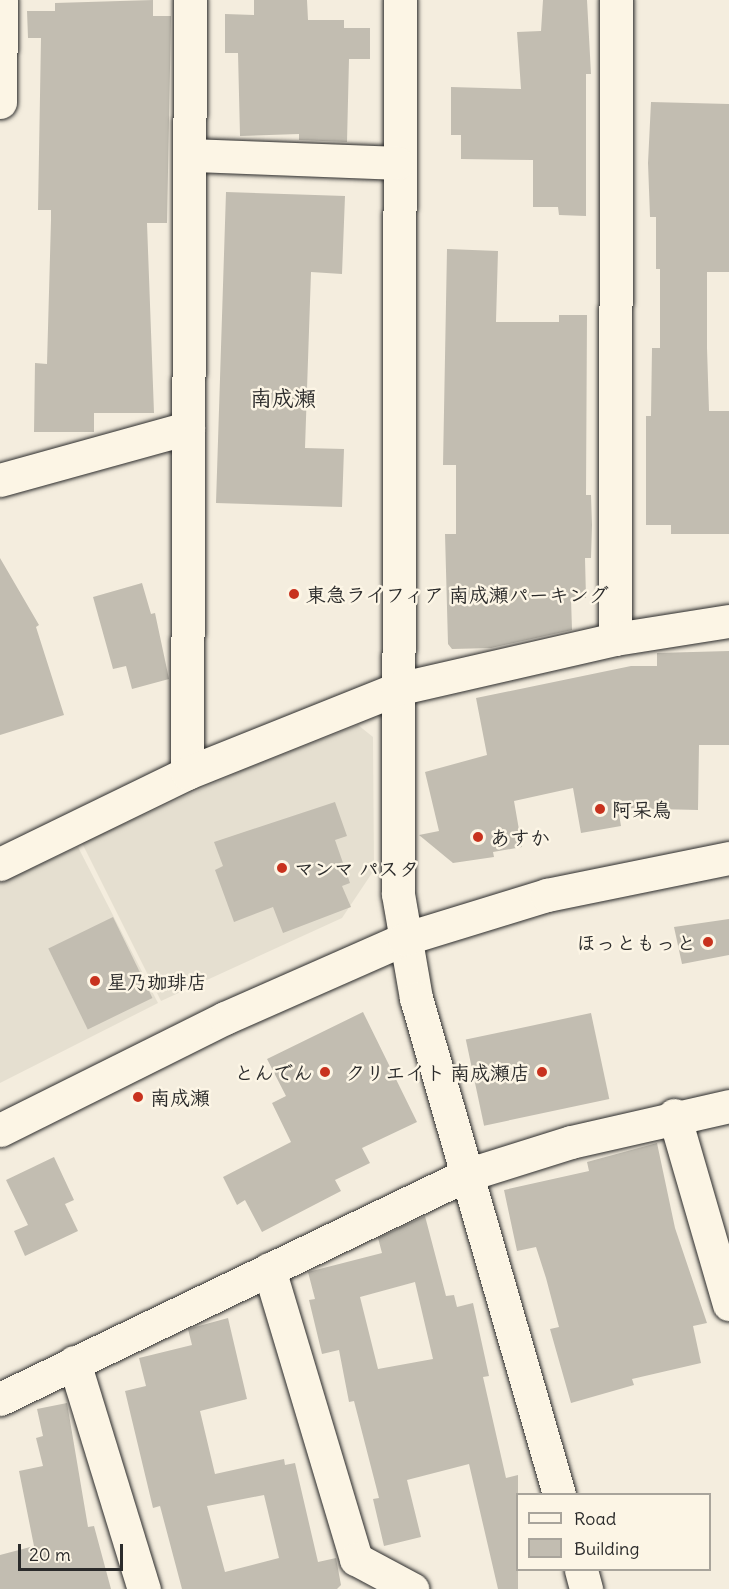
<!DOCTYPE html>
<html>
<head>
<meta charset="utf-8">
<style>
	body { margin:0 }
	#map { position:relative; width:729px; height:1589px; overflow:hidden; background:#f4edde; font-family:Delius,"Klee One",sans-serif }
	div>[style] { position:absolute }
	.built>* { inset:0; background:#e5dfd0 }
	.building>* { inset:0; background:#c2bdb1; transform-origin:0 0 }
	.roads { filter:drop-shadow(0 0 2px #2b2b2b) drop-shadow(0 0 2px #2b2b2b) }
	.minor>* { height:33px; margin:-16.5px; padding:0 16.5px; transform-origin:16.5px; border-radius:16.5px; background:#fcf5e5 }
	.dots>* { width:16px; height:16px; translate:-50% -50%; box-sizing:border-box; border:3px solid #fcf5e5; border-radius:50% }
	span { translate:-50% -50%; white-space:nowrap; text-align:center; line-height:1.15; -webkit-text-stroke:5px #fcf5e5; paint-order:stroke }
	.poi-label { font-size:20px; color:#2b2b2b; font-weight:700 }
	.left { translate:0 -50%; text-align:left }
	.right { translate:-100% -50%; text-align:right }
	.quarter-label { font-size:22px; color:#2b2b2b; font-weight:700 }
	.legend { position:absolute; left:516px; top:1493px; width:195px; height:78px; box-sizing:border-box; background:#fcf5e5; border:2px solid #a8a49b; margin:0; padding:8px 10px; list-style:none; font-size:18px; color:#2b2b2b }
	.legend li { display:flex; align-items:center; gap:12px; height:30px }
	.legend b { width:30px; border:2px solid #a8a49b }
	.scale { position:absolute; left:18px; top:1544px; width:105px; height:27px; box-sizing:border-box; border:3px solid #2b2b2b; border-top:0; padding-left:8px; font-size:18px; line-height:21px; white-space:nowrap; color:#2b2b2b; -webkit-text-stroke:4px #fcf5e5; paint-order:stroke }
</style>
</head>
<body>
<div id="map">
	<div class="built">
		<i style="clip-path:polygon(358px 725px,373px 737px,374px 870px,342px 918px,161px 1001px,82px 843px,241px 771px)"></i>
		<i style="clip-path:polygon(78px 847px,158px 1003px,0 1083px,0 883px)"></i>
	</div>
	<div class="building">
		<i style="clip-path:polygon(153px 0,153px 16px,171px 16px,167px 223px,147px 223px,154px 413px,94px 413px,94px 432px,34px 432px,35px 363px,47px 364px,51px 220px,51px 210px,38px 210px,41px 38px,28px 38px,27px 11px,55px 11px,55px 3px)"></i>
		<i style="clip-path:polygon(254px 0,307px 0,308px 20px,344px 20px,344px 28px,370px 28px,370px 59px,349px 59px,347px 142px,299px 140px,299px 134px,240px 136px,238px 53px,225px 53px,225px 14px,254px 15px)"></i>
		<i style="clip-path:polygon(543px 0,587px 0,591px 74px,586px 74px,586px 216px,559px 215px,558px 207px,533px 207px,533px 160px,461px 159px,461px 135px,451px 135px,451px 87px,521px 89px,517px 32px,541px 31px)"></i>
		<i style="clip-path:polygon(651px 102px,729px 104px,729px 272px,707px 272px,707px 348px,709px 411px,729px 411px,729px 534px,671px 534px,671px 525px,646px 525px,646px 416px,651px 416px,652px 348px,660px 348px,660px 269px,656px 269px,656px 217px,650px 217px,648px 163px)"></i>
		<i style="clip-path:polygon(226px 192px,345px 196px,342px 274px,311px 272px,305px 448px,344px 449px,342px 507px,216px 503px)"></i>
		<i style="clip-path:polygon(447px 249px,498px 251px,496px 322px,559px 322px,559px 315px,587px 315px,586px 495px,591px 495px,592px 525px,591px 558px,585px 558px,586px 598px,571px 598px,572px 630px,491px 648px,452px 649px,448px 644px,445px 534px,456px 534px,456px 465px,443px 465px)"></i>
		<i style="clip-path:polygon(0 558px,39px 625px,36px 627px,64px 715px,0 735px)"></i>
		<i style="clip-path:polygon(142px 583px,151px 614px,155px 613px,169px 679px,132px 689px,126px 666px,113px 669px,93px 597px)"></i>
		<i style="clip-path:polygon(729px 651px,729px 745px,699px 745px,698px 810px,618px 808px,621px 826px,581px 833px,573px 788px,514px 801px,522px 847px,493px 852px,494px 857px,453px 863px,419px 835px,439px 831px,425px 772px,487px 755px,476px 698px,631px 666px,657px 666px,657px 653px)"></i>
		<i style="clip-path:polygon(335px 802px,347px 836px,335px 840px,350px 883px,342px 886px,351px 907px,283px 933px,273px 907px,234px 922px,215px 870px,223px 866px,214px 842px)"></i>
		<i style="left:113px;top:917px;width:90px;height:72px;rotate:64deg"></i>
		<i style="clip-path:polygon(729px 919px,729px 955px,682px 964px,674px 927px)"></i>
		<i style="clip-path:polygon(363px 1012px,417px 1122px,362px 1148px,370px 1163px,335px 1180px,341px 1191px,262px 1232px,245px 1200px,237px 1205px,223px 1177px,291px 1142px,272px 1103px,286px 1096px,267px 1059px)"></i>
		<i style="left:591px;top:1013px;width:88px;height:128px;rotate:78deg"></i>
		<i style="clip-path:polygon(657px 1143px,675px 1228px,707px 1323px,693px 1326px,701px 1363px,632px 1379px,634px 1385px,571px 1403px,550px 1329px,559px 1327px,546px 1278px,536px 1247px,517px 1251px,504px 1190px,589px 1171px,587px 1162px)"></i>
		<i style="clip-path:polygon(54px 1157px,74px 1200px,65px 1204px,78px 1231px,25px 1256px,14px 1231px,28px 1225px,6px 1180px)"></i>
		<i style="clip-path:polygon(evenodd,425px 1216px,446px 1296px,454px 1295px,457px 1307px,473px 1303px,489px 1376px,483px 1377px,506px 1478px,518px 1475px,518px 1589px,498px 1589px,469px 1464px,407px 1480px,421px 1537px,384px 1546px,373px 1499px,379px 1498px,354px 1401px,349px 1402px,339px 1350px,322px 1354px,309px 1300px,315px 1299px,308px 1272px,382px 1253px,378px 1238px,425px 1216px,415px 1282px,433px 1359px,378px 1369px,360px 1297px,415px 1282px)"></i>
		<i style="clip-path:polygon(evenodd,228px 1318px,247px 1399px,200px 1411px,215px 1474px,284px 1459px,285px 1465px,295px 1463px,318px 1562px,336px 1558px,341px 1585px,337px 1589px,182px 1589px,160px 1506px,153px 1508px,125px 1391px,146px 1386px,139px 1358px,192px 1345px,188px 1329px,228px 1318px,264px 1495px,279px 1558px,225px 1572px,207px 1506px,264px 1495px)"></i>
		<i style="clip-path:polygon(67px 1403px,88px 1527px,94px 1526px,111px 1589px,0 1589px,0 1555px,34px 1546px,19px 1471px,43px 1466px,36px 1438px,43px 1436px,37px 1409px)"></i>
	</div>
	<div class="roads">
		<div class="minor">
			<i style="left:400px;top:0;width:894px;rotate:90.13deg"></i>
			<i style="left:398px;top:894px;width:106px;rotate:80.2deg"></i>
			<i style="left:416px;top:998px;width:516px;rotate:73.92deg"></i>
			<i style="left:0;top:102px;width:102px;rotate:-89.4deg"></i>
			<i style="left:192px;top:155px;width:205px;rotate:2.2deg"></i>
			<i style="left:0;top:480px;width:195px;rotate:-15.5deg"></i>
			<i style="left:615px;top:639px;width:639px;rotate:-89.91deg"></i>
			<i style="left:187px;top:773px;width:773px;rotate:-89.78deg"></i>
			<i style="left:0;top:864px;width:208px;rotate:-25.9deg"></i>
			<i style="left:187px;top:773px;width:226px;rotate:-21.8deg"></i>
			<i style="left:397px;top:689px;width:224px;rotate:-12.9deg"></i>
			<i style="left:615px;top:639px;width:115px;rotate:-9deg"></i>
			<i style="left:674px;top:1115px;width:197px;rotate:73.8deg"></i>
			<i style="left:0;top:1130px;width:251px;rotate:-26.5deg"></i>
			<i style="left:225px;top:1018px;width:196px;rotate:-23.8deg"></i>
			<i style="left:404px;top:939px;width:150px;rotate:-17.1deg"></i>
			<i style="left:547px;top:895px;width:186px;rotate:-11.5deg"></i>
			<i style="left:269px;top:1269px;width:303px;rotate:73.3deg"></i>
			<i style="left:356px;top:1559px;width:64px;rotate:28.2deg"></i>
			<i style="left:74px;top:1362px;width:238px;rotate:72.9deg"></i>
			<i style="left:0;top:1399px;width:517px;rotate:-25.67deg"></i>
			<i style="left:466px;top:1175px;width:110px;rotate:-17.4deg"></i>
			<i style="left:571px;top:1142px;width:162px;rotate:-12.8deg"></i>
			<i style="left:581px;top:1570px;width:20px;rotate:75deg"></i>
		</div>
	</div>
	<div class="dots">
		<i style="left:294px;top:594px;background:#c8321e"></i>
		<i style="left:600px;top:809px;background:#c8321e"></i>
		<i style="left:478px;top:837px;background:#c8321e"></i>
		<i style="left:282px;top:868px;background:#c8321e"></i>
		<i style="left:708px;top:942px;background:#c8321e"></i>
		<i style="left:95px;top:981px;background:#c8321e"></i>
		<i style="left:325px;top:1072px;background:#c8321e"></i>
		<i style="left:542px;top:1072px;background:#c8321e"></i>
		<i style="left:138px;top:1097px;background:#c8321e"></i>
	</div>
	<div class="poi-label">
		<span class="left" style="left:306px;top:594px">東急ライフィア 南成瀬パーキング</span>
		<span class="left" style="left:612px;top:809px">阿呆鳥</span>
		<span class="left" style="left:490px;top:837px">あすか</span>
		<span class="left" style="left:294px;top:868px">マンマ パスタ</span>
		<span class="right" style="left:696px;top:942px">ほっともっと</span>
		<span class="left" style="left:107px;top:981px">星乃珈琲店</span>
		<span class="right" style="left:313px;top:1072px">とんでん</span>
		<span class="right" style="left:530px;top:1072px">クリエイト 南成瀬店</span>
		<span class="left" style="left:150px;top:1097px">南成瀬</span>
	</div>
	<div class="quarter-label">
		<span style="left:283px;top:399px">南成瀬</span>
	</div>
	<ul class="legend">
	<li><b style="height:8px;background:#fcf5e5"></b>Road</li>
	<li><b style="height:16px;background:#c2bdb1"></b>Building</li>
	</ul>
	<div class="scale">20 m</div>
</div>
</body>
</html>
